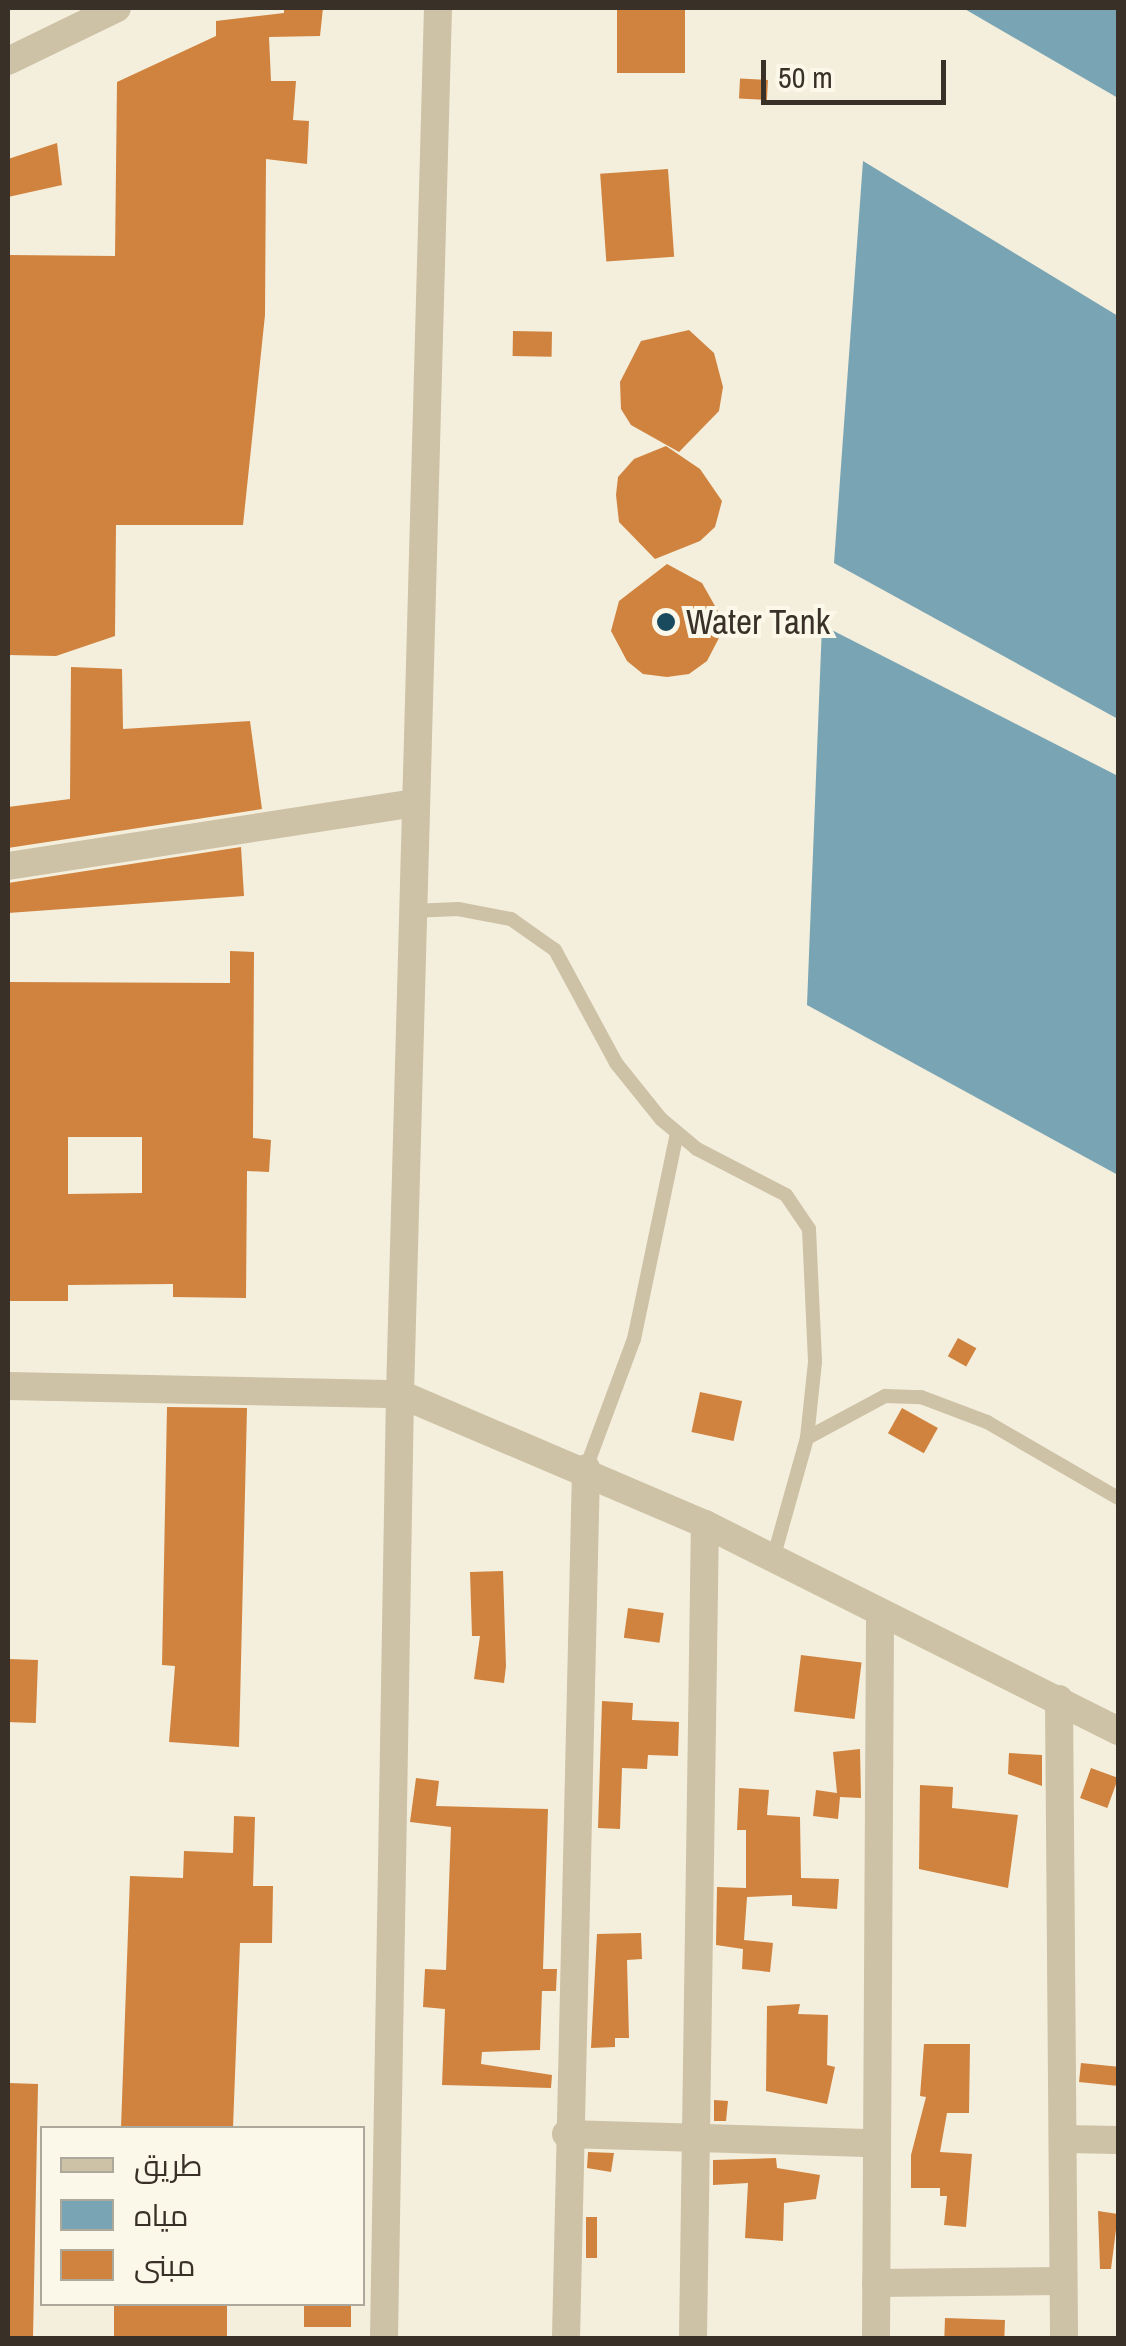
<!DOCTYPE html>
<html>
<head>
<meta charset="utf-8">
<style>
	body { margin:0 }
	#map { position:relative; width:1126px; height:2346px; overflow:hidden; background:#f4eedc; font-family:"Archivo Narrow",Cairo,sans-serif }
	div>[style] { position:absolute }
	.water>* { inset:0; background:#78a4b4 }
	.building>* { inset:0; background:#d0833e; transform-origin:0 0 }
	.service>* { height:14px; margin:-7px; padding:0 7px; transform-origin:7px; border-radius:7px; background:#cdc1a6 }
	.minor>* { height:28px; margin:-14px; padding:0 14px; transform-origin:14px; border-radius:14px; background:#cdc1a6 }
	.tertiary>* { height:28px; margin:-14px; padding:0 14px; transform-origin:14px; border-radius:14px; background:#cdc1a6 }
	.dots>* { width:28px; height:28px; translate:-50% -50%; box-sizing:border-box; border:5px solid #fbf7e9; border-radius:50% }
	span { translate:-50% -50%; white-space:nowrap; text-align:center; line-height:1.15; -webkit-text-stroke:8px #fbf7e9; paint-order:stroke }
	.poi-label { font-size:35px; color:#393128 }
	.left { translate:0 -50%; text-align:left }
	.frame { position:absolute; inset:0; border:10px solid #393128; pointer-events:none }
	.legend { position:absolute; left:40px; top:2126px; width:325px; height:180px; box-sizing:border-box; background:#fbf7e9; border:2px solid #ada89c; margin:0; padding:12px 18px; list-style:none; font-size:30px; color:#393128 }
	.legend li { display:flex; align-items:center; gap:20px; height:50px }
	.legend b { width:50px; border:2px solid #ada89c }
	.scale { position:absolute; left:761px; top:60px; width:185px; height:45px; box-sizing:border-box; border:5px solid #393128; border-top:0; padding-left:12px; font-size:30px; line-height:35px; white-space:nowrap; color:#393128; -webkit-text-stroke:8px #fbf7e9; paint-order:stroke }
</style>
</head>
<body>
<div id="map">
	<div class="water">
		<i style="clip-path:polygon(963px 8px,1118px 8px,1118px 98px)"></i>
		<i style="clip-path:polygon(863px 161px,1118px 316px,1118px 719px,834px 563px)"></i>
		<i style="clip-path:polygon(822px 625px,1118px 776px,1118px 1175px,807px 1005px)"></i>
	</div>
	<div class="building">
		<i style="clip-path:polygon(284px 8px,323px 8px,320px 36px,269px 37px,271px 81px,296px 81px,293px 120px,309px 121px,307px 164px,266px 159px,265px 315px,243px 525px,116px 525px,115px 636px,56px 656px,8px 655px,8px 255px,115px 256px,117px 82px,216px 36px,216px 21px,284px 13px)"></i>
		<i style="left:617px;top:9px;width:68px;height:64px"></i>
		<i style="left:768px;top:80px;width:20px;height:28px;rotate:93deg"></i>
		<i style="clip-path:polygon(57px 143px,62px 185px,8px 197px,8px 159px)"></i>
		<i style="left:668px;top:169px;width:88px;height:68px;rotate:86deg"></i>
		<i style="clip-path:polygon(689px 330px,714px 353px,723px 387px,719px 411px,679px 452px,631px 425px,621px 409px,620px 382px,641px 341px)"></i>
		<i style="left:513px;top:331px;width:39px;height:25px;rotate:1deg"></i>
		<i style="clip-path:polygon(666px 446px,700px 469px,722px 501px,715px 527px,700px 541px,655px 559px,619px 522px,616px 495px,618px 477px,634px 459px)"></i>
		<i style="clip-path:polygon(667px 564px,702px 583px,719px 613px,720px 636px,707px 661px,689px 674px,667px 677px,643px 674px,627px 661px,611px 631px,619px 601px)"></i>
		<i style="clip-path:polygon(71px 667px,122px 669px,123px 729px,250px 721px,262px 809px,8px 848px,8px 807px,70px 799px)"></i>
		<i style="clip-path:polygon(241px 847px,244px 896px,8px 913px,8px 883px)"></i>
		<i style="clip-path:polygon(evenodd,230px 951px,254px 952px,253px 1138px,271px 1140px,269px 1172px,247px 1171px,246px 1298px,173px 1297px,173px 1284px,68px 1285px,68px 1301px,8px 1301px,8px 982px,230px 983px,230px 951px,68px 1137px,142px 1137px,142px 1193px,68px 1194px,68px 1137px)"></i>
		<i style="left:958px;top:1338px;width:21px;height:21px;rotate:29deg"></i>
		<i style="left:700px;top:1392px;width:43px;height:41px;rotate:12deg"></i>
		<i style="clip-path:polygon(167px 1407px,247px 1408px,239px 1747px,169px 1742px,175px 1666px,162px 1665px)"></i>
		<i style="left:902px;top:1408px;width:41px;height:29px;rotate:29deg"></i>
		<i style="clip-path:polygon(503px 1571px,506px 1666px,504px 1683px,474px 1679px,480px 1636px,472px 1636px,470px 1572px)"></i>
		<i style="left:628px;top:1608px;width:36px;height:30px;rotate:8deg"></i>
		<i style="left:801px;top:1655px;width:61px;height:57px;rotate:7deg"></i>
		<i style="left:8px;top:1659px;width:30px;height:63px;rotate:2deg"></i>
		<i style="clip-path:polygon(602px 1701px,633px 1703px,632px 1720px,679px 1722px,678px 1756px,648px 1755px,647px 1769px,622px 1768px,620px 1829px,598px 1828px)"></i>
		<i style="clip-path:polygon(860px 1749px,861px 1798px,840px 1797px,838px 1819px,813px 1816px,816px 1790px,837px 1793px,833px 1752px)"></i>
		<i style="clip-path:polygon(1009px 1753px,1042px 1755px,1042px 1786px,1008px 1774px)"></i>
		<i style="left:1091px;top:1768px;width:29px;height:32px;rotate:20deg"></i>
		<i style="clip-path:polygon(416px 1778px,439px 1781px,436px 1806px,548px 1809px,543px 1969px,557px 1969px,556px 1991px,542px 1991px,540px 2050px,482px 2052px,481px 2064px,552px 2075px,551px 2088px,442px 2085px,445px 2009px,423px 2007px,425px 1969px,446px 1970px,451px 1827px,410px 1822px)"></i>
		<i style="clip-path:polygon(920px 1785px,953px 1787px,952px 1808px,1018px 1815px,1008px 1888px,919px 1869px)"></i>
		<i style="clip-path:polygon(739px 1788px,769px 1790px,767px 1815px,800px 1817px,801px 1878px,839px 1879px,837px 1909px,792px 1906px,792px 1895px,747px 1897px,744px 1940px,773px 1943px,770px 1972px,742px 1969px,743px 1949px,716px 1945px,717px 1887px,746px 1888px,746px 1830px,737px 1830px)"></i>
		<i style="clip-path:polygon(234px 1816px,255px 1817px,253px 1886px,273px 1886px,272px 1943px,240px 1943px,233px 2128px,121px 2128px,130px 1876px,183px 1878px,184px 1851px,233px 1853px)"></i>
		<i style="clip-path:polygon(641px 1933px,642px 1959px,627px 1960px,629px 2038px,615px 2038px,615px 2047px,591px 2048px,597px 1934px)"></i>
		<i style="clip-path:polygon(800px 2004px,798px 2014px,828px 2015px,827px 2065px,835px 2067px,827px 2104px,766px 2091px,767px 2006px)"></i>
		<i style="clip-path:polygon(924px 2044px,970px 2044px,969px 2113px,947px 2113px,940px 2152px,972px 2154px,966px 2227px,944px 2225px,947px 2196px,940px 2196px,940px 2188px,911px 2188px,911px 2155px,926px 2097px,920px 2096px)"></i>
		<i style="left:1081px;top:2063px;width:37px;height:19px;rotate:6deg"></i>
		<i style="clip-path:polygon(8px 2083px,38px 2084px,33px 2338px,8px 2338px)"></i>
		<i style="clip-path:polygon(714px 2100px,728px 2101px,726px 2121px,714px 2121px)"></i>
		<i style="clip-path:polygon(588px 2152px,614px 2153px,611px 2172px,587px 2168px)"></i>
		<i style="clip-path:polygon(776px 2158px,777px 2168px,820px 2175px,816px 2199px,784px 2203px,783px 2241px,745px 2238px,748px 2183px,713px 2185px,713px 2160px)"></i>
		<i style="clip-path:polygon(1098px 2211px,1118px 2214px,1111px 2269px,1100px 2269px)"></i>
		<i style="left:586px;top:2217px;width:11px;height:41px"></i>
		<i style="left:114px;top:2304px;width:113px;height:34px"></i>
		<i style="left:304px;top:2304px;width:47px;height:23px"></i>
		<i style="left:945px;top:2318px;width:60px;height:20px;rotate:2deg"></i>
	</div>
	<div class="service">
		<i style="left:412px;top:911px;width:46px;rotate:-2.5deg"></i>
		<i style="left:458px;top:909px;width:54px;rotate:10.7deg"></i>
		<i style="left:511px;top:919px;width:54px;rotate:35.2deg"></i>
		<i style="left:555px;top:950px;width:128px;rotate:61.6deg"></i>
		<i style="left:616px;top:1063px;width:72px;rotate:51.2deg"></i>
		<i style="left:661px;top:1119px;width:47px;rotate:39.8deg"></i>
		<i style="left:697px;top:1149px;width:100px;rotate:27.3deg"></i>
		<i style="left:786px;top:1195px;width:41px;rotate:55.9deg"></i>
		<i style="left:809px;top:1229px;width:133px;rotate:87.4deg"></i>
		<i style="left:815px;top:1362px;width:76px;rotate:96deg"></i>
		<i style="left:807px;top:1438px;width:126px;rotate:105.7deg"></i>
		<i style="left:807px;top:1438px;width:89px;rotate:-28.3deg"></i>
		<i style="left:885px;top:1396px;width:36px;rotate:2deg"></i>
		<i style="left:921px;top:1397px;width:71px;rotate:20.7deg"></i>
		<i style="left:987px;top:1422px;width:151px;rotate:30.1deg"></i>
		<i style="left:586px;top:1468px;width:138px;rotate:-69.6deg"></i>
		<i style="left:634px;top:1339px;width:210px;rotate:-78.2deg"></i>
	</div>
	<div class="minor">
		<i style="left:8px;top:61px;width:121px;rotate:-25.9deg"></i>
		<i style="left:8px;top:866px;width:411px;rotate:-8.8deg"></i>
		<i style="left:1059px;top:1699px;width:639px;rotate:89.55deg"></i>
		<i style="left:566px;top:2134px;width:308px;rotate:1.7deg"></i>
		<i style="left:1065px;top:2139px;width:53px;rotate:1.1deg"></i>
		<i style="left:876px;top:2283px;width:187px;rotate:-0.6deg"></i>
		<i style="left:566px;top:2338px;width:870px;rotate:-88.68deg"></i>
		<i style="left:693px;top:2338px;width:814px;rotate:-89.16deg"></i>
		<i style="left:876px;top:2338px;width:725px;rotate:-89.68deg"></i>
	</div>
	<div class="tertiary">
		<i style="left:8px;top:1386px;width:392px;rotate:1.2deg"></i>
		<i style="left:400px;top:1394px;width:332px;rotate:23.1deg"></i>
		<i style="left:705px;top:1524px;width:462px;rotate:26.6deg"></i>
		<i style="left:384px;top:2338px;width:944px;rotate:-89.03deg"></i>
		<i style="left:400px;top:1394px;width:1387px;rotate:-88.43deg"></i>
	</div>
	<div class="dots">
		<i style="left:666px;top:622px;background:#1a4a5e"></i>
	</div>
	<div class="poi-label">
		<span class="left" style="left:686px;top:622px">Water Tank</span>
	</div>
	<div class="frame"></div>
	<ul class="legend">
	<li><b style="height:12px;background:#cdc1a6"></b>طريق</li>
	<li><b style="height:28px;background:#78a4b4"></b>مياه</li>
	<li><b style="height:28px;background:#d0833e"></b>مبنى</li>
	</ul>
	<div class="scale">50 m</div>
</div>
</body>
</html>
